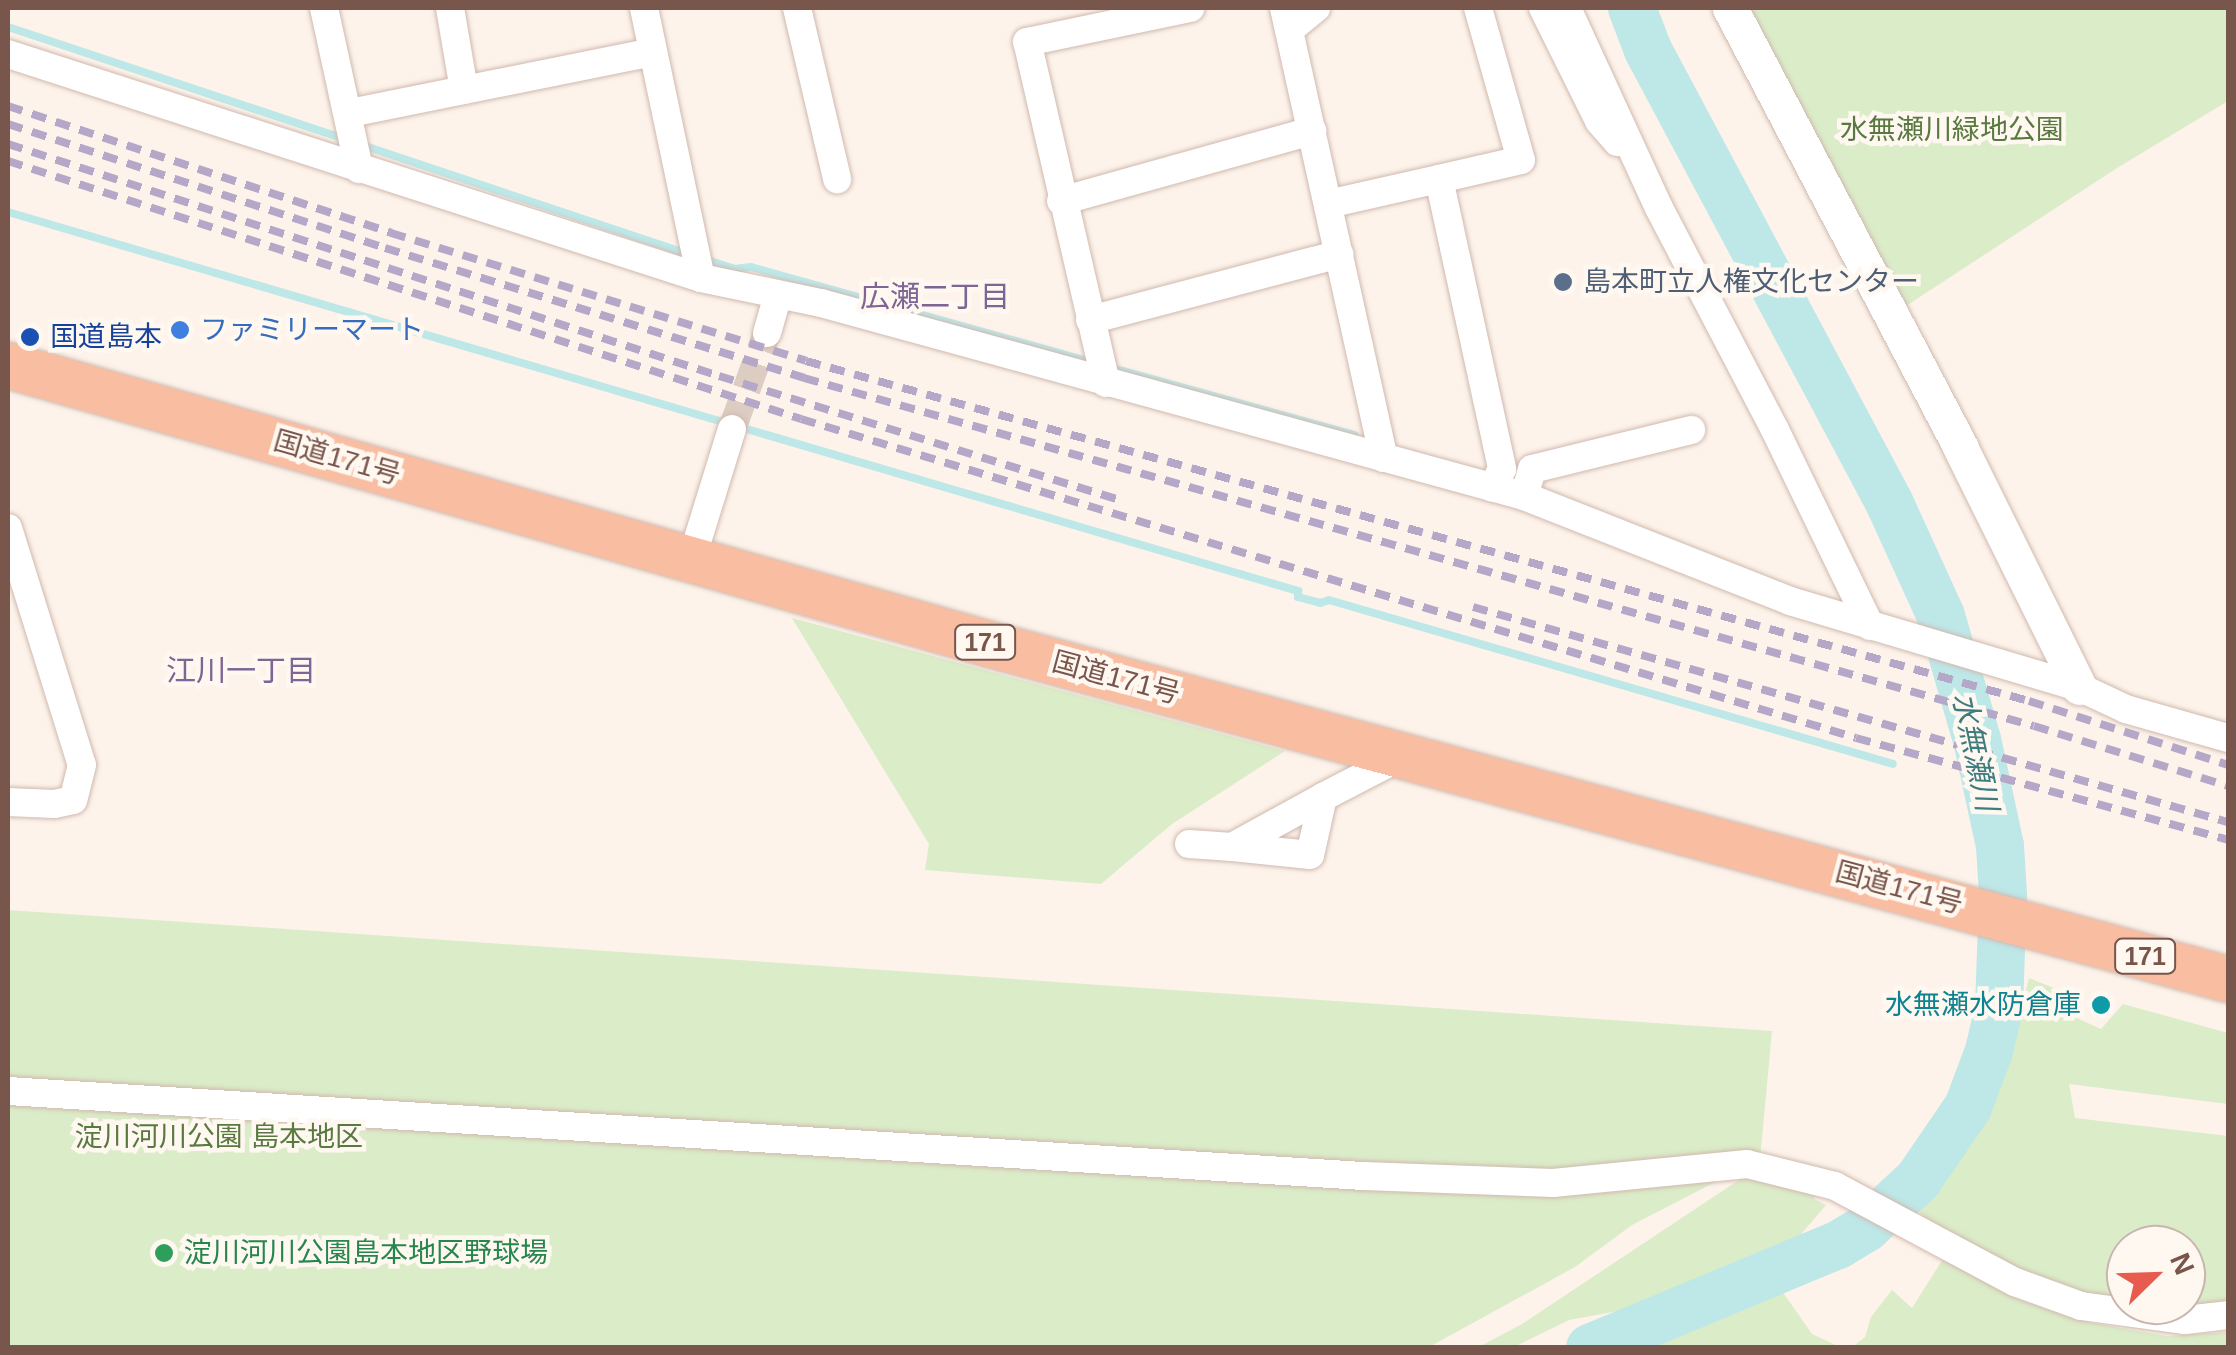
<!DOCTYPE html>
<html>
<head>
<meta charset="utf-8">
<style>
	body { margin:0 }
	#map { position:relative; width:2236px; height:1355px; overflow:hidden; background:#fdf3ea; font-family:Helvetica,"Noto Sans JP",sans-serif }
	div>[style] { position:absolute }
	.green>* { inset:0; background:#dbecc8 }
	.stream>* { height:8px; margin:-4px; padding:0 4px; transform-origin:4px; border-radius:4px; background:#bee7e8 }
	.river>* { height:48px; margin:-24px; padding:0 24px; transform-origin:24px; border-radius:24px; background:#bee7e8 }
	.minor-tunnel>* { height:28px; margin-top:-14px; transform-origin:0; background:repeating-linear-gradient(90deg,#dcccc2 0 28px,transparent 0 42px) }
	.roads { filter:drop-shadow(0 0 2px #d0b9af) drop-shadow(0 0 2px #d0b9af) }
	.minor>* { height:28px; margin:-14px; padding:0 14px; transform-origin:14px; border-radius:14px; background:#fff }
	.tertiary>* { height:35px; margin:-17.5px; padding:0 17.5px; transform-origin:17.5px; border-radius:17.5px; background:#fff }
	.trunk>* { height:45px; margin:-22.5px; padding:0 22.5px; transform-origin:22.5px; border-radius:22.5px; background:#f9bda2 }
	.rail>* { height:8px; margin-top:-4px; transform-origin:0; background:repeating-linear-gradient(90deg,#b4a7c8 0 15px,transparent 0 25px) }
	.dots>* { width:28px; height:28px; translate:-50% -50%; box-sizing:border-box; border:5px solid #fff8f1; border-radius:50% }
	span { translate:-50% -50%; white-space:nowrap; text-align:center; line-height:1.15; -webkit-text-stroke:9px #fff8f1; paint-order:stroke }
	.shield-label span { padding:2px 8px; background:#fff8f1; border:2px solid; border-radius:8px; -webkit-text-stroke-width:0 }
	.shield-label { font-size:25px; color:#79564c; font-weight:700 }
	.park-label { font-size:28px; color:#597941 }
	.service-label { font-size:28px; color:#4e5e75 }
	.left { translate:0 -50%; text-align:left }
	.shop-label { font-size:28px; color:#366cbe }
	.transit-label { font-size:28px; color:#164399 }
	.street-label { font-size:28px; color:#79564c }
	.culture-label { font-size:28px; color:#0d838f }
	.right { translate:-100% -50%; text-align:right }
	.leisure-label { font-size:28px; color:#27864d }
	.neighbourhood-label { font-size:30px; color:#7e6594 }
	.water-label { font-size:30px; color:#3f7c7e; font-style:italic }
	.frame { position:absolute; inset:0; border:10px solid #79564c; pointer-events:none }
	.north { position:absolute; left:2106px; top:1225px; width:100px; height:100px; box-sizing:border-box; background:#fff8f1; border:2px solid #c9b7af; border-radius:50%; rotate:67deg; font-size:28px; font-weight:700; line-height:40px; text-align:center; color:#79564c }
	.north::after { content:''; display:block; margin:auto; width:35px; height:45px; background:#e75c4f; clip-path:polygon(50% 0,100% 100%,50% 72%,0 100%) }
</style>
</head>
<body>
<div id="map">
	<div class="green">
		<i style="clip-path:polygon(1749px 8px,2228px 8px,2228px 101px,2117px 168px,1906px 306px)"></i>
		<i style="clip-path:polygon(792px 618px,1285px 751px,1172px 824px,1101px 884px,925px 870px,929px 844px)"></i>
		<i style="clip-path:polygon(8px 910px,1772px 1031px,1760px 1159px,1632px 1225px,1575px 1267px,1429px 1347px,8px 1347px)"></i>
		<i style="clip-path:polygon(evenodd,2029px 978px,2069px 994px,2072px 1016px,2101px 1029px,2123px 1004px,2228px 1033px,2228px 1104px,2069px 1084px,2075px 1118px,2228px 1136px,2228px 1308px,2118px 1305px,2039px 1278px,1957px 1241px,1919px 1212px,1979px 1130px,2006px 1067px,2029px 978px,2126px 1245px,2186px 1245px,2186px 1305px,2126px 1305px,2126px 1245px)"></i>
		<i style="clip-path:polygon(1745px 1176px,1818px 1191px,1814px 1199px,1826px 1205px,1796px 1240px,1731px 1270px,1635px 1308px,1569px 1320px,1514px 1347px,1477px 1348px,1522px 1324px)"></i>
		<i style="clip-path:polygon(1943px 1259px,2017px 1299px,2092px 1323px,2167px 1336px,2228px 1332px,2228px 1348px,1851px 1348px,1865px 1337px,1871px 1317px,1892px 1290px,1912px 1308px)"></i>
		<i style="clip-path:polygon(1782px 1291px,1812px 1334px,1840px 1347px,1645px 1347px)"></i>
	</div>
	<div class="stream">
		<i style="left:8px;top:27px;width:354px;rotate:18.4deg"></i>
		<i style="left:362px;top:145px;width:347px;rotate:18.5deg"></i>
		<i style="left:8px;top:212px;width:1345px;rotate:16.37deg"></i>
		<i style="left:1298px;top:591px;width:6px;rotate:90deg"></i>
		<i style="left:1298px;top:597px;width:23px;rotate:15deg"></i>
		<i style="left:1320px;top:603px;width:9px;rotate:-18deg"></i>
		<i style="left:1329px;top:600px;width:587px;rotate:16.21deg"></i>
		<i style="left:704px;top:259px;width:32px;rotate:18deg"></i>
		<i style="left:734px;top:269px;width:17px;rotate:-7deg"></i>
		<i style="left:751px;top:267px;width:357px;rotate:15.6deg"></i>
		<i style="left:1109px;top:367px;width:255px;rotate:15.5deg"></i>
	</div>
	<div class="river">
		<i style="left:1590px;top:1348px;width:269px;rotate:-22.6deg"></i>
		<i style="left:1838px;top:1245px;width:33px;rotate:-31deg"></i>
		<i style="left:1866px;top:1228px;width:71px;rotate:-42.7deg"></i>
		<i style="left:1918px;top:1180px;width:88px;rotate:-55.6deg"></i>
		<i style="left:1968px;top:1107px;width:60px;rotate:-69.4deg"></i>
		<i style="left:1989px;top:1051px;width:44px;rotate:-76.9deg"></i>
		<i style="left:1999px;top:1008px;width:113px;rotate:-88deg"></i>
		<i style="left:2003px;top:895px;width:49px;rotate:-93.5deg"></i>
		<i style="left:2000px;top:846px;width:108px;rotate:-102.2deg"></i>
		<i style="left:1977px;top:740px;width:129px;rotate:-106.2deg"></i>
		<i style="left:1941px;top:616px;width:125px;rotate:-114.5deg"></i>
		<i style="left:1889px;top:502px;width:512px;rotate:-118.07deg"></i>
		<i style="left:1648px;top:50px;width:45px;rotate:-110.9deg"></i>
	</div>
	<div class="minor-tunnel">
		<i style="left:732px;top:429px;width:102px;rotate:-70deg"></i>
	</div>
	<div class="roads">
		<div class="minor">
			<i style="left:324px;top:8px;width:165px;rotate:77.7deg"></i>
			<i style="left:450px;top:8px;width:83px;rotate:80.3deg"></i>
			<i style="left:644px;top:8px;width:276px;rotate:78.1deg"></i>
			<i style="left:797px;top:8px;width:176px;rotate:76.8deg"></i>
			<i style="left:1284px;top:8px;width:461px;rotate:77.5deg"></i>
			<i style="left:1543px;top:8px;width:126px;rotate:63.6deg"></i>
			<i style="left:1599px;top:121px;width:28px;rotate:49deg"></i>
			<i style="left:1567px;top:8px;width:220px;rotate:65.3deg"></i>
			<i style="left:1659px;top:208px;width:250px;rotate:62.4deg"></i>
			<i style="left:1775px;top:430px;width:218px;rotate:64.1deg"></i>
			<i style="left:1289px;top:30px;width:35px;rotate:-39deg"></i>
			<i style="left:8px;top:54px;width:728px;rotate:17.91deg"></i>
			<i style="left:701px;top:278px;width:123px;rotate:11.8deg"></i>
			<i style="left:821px;top:303px;width:729px;rotate:15.35deg"></i>
			<i style="left:1524px;top:496px;width:286px;rotate:21.5deg"></i>
			<i style="left:1790px;top:601px;width:302px;rotate:16.6deg"></i>
			<i style="left:2079px;top:687px;width:52px;rotate:25.1deg"></i>
			<i style="left:2126px;top:709px;width:106px;rotate:15.9deg"></i>
			<i style="left:350px;top:113px;width:309px;rotate:-11.4deg"></i>
			<i style="left:1439px;top:179px;width:84px;rotate:-13deg"></i>
			<i style="left:1521px;top:160px;width:158px;rotate:-105.8deg"></i>
			<i style="left:1061px;top:201px;width:261px;rotate:-15.6deg"></i>
			<i style="left:1328px;top:204px;width:114px;rotate:-12.7deg"></i>
			<i style="left:1439px;top:179px;width:297px;rotate:77.7deg"></i>
			<i style="left:1502px;top:469px;width:21px;rotate:118deg"></i>
			<i style="left:1090px;top:320px;width:258px;rotate:-14.8deg"></i>
			<i style="left:767px;top:333px;width:40px;rotate:-74deg"></i>
			<i style="left:1106px;top:383px;width:350px;rotate:-103deg"></i>
			<i style="left:1027px;top:42px;width:167px;rotate:-11.8deg"></i>
			<i style="left:1524px;top:496px;width:28px;rotate:-73deg"></i>
			<i style="left:1532px;top:469px;width:164px;rotate:-13.8deg"></i>
			<i style="left:8px;top:528px;width:248px;rotate:72.7deg"></i>
			<i style="left:82px;top:765px;width:36px;rotate:104deg"></i>
			<i style="left:73px;top:800px;width:19px;rotate:168deg"></i>
			<i style="left:54px;top:804px;width:46px;rotate:-177.5deg"></i>
			<i style="left:692px;top:558px;width:135px;rotate:-72.8deg"></i>
			<i style="left:1323px;top:797px;width:59px;rotate:102.6deg"></i>
			<i style="left:1310px;top:855px;width:78px;rotate:-174.1deg"></i>
			<i style="left:1232px;top:847px;width:104px;rotate:-28.8deg"></i>
			<i style="left:1323px;top:797px;width:91px;rotate:-27.4deg"></i>
			<i style="left:1189px;top:844px;width:43px;rotate:4deg"></i>
			<i style="left:8px;top:1091px;width:1359px;rotate:3.59deg"></i>
			<i style="left:1364px;top:1176px;width:189px;rotate:2.1deg"></i>
			<i style="left:1553px;top:1183px;width:195px;rotate:-5.6deg"></i>
			<i style="left:1747px;top:1164px;width:91px;rotate:14deg"></i>
			<i style="left:1835px;top:1186px;width:204px;rotate:28.1deg"></i>
			<i style="left:2015px;top:1282px;width:70px;rotate:20deg"></i>
			<i style="left:2081px;top:1306px;width:105px;rotate:7.7deg"></i>
			<i style="left:2185px;top:1320px;width:43px;rotate:-6.6deg"></i>
		</div>
		<div class="tertiary">
			<i style="left:1730px;top:8px;width:496px;rotate:62.3deg"></i>
			<i style="left:1960px;top:447px;width:268px;rotate:63.6deg"></i>
		</div>
		<div class="trunk">
			<i style="left:8px;top:365px;width:1017px;rotate:15.87deg"></i>
			<i style="left:986px;top:643px;width:1287px;rotate:15.14deg"></i>
		</div>
	</div>
	<div class="rail">
		<i style="left:8px;top:106px;width:404px;rotate:18.3deg"></i>
		<i style="left:391px;top:233px;width:434px;rotate:17.1deg"></i>
		<i style="left:806px;top:361px;width:1269px;rotate:15.54deg"></i>
		<i style="left:2029px;top:701px;width:209px;rotate:17.8deg"></i>
		<i style="left:8px;top:124px;width:397px;rotate:18.2deg"></i>
		<i style="left:385px;top:248px;width:439px;rotate:17.2deg"></i>
		<i style="left:804px;top:378px;width:1278px;rotate:15.8deg"></i>
		<i style="left:2034px;top:726px;width:203px;rotate:17.2deg"></i>
		<i style="left:8px;top:144px;width:748px;rotate:18.07deg"></i>
		<i style="left:719px;top:376px;width:419px;rotate:17.2deg"></i>
		<i style="left:8px;top:161px;width:834px;rotate:18.02deg"></i>
		<i style="left:801px;top:419px;width:1102px;rotate:16.82deg"></i>
		<i style="left:1856px;top:738px;width:386px;rotate:15.3deg"></i>
		<i style="left:1473px;top:607px;width:785px;rotate:15.9deg"></i>
	</div>
	<div class="dots">
		<i style="left:1563px;top:282px;background:#5c6f8a"></i>
		<i style="left:180px;top:330px;background:#3f7fe0"></i>
		<i style="left:30px;top:337px;background:#1a4fb4"></i>
		<i style="left:2101px;top:1005px;background:#0f9aa8"></i>
		<i style="left:164px;top:1253px;background:#2e9e5b"></i>
	</div>
	<div class="shield-label">
		<span style="left:985px;top:642px">171</span>
		<span style="left:2145px;top:956px">171</span>
	</div>
	<div class="park-label">
		<span style="left:1952px;top:130px">水無瀬川緑地公園</span>
		<span style="left:219px;top:1137px">淀川河川公園 島本地区</span>
	</div>
	<div class="service-label">
		<span class="left" style="left:1583px;top:282px">島本町立人権文化センター</span>
	</div>
	<div class="shop-label">
		<span class="left" style="left:200px;top:330px">ファミリーマート</span>
	</div>
	<div class="transit-label">
		<span class="left" style="left:50px;top:337px">国道島本</span>
	</div>
	<div class="street-label">
		<span style="left:337px;top:458px;rotate:16deg">国道171号</span>
		<span style="left:1116px;top:678px;rotate:15deg">国道171号</span>
		<span style="left:1899px;top:888px;rotate:15deg">国道171号</span>
	</div>
	<div class="culture-label">
		<span class="right" style="left:2081px;top:1005px">水無瀬水防倉庫</span>
	</div>
	<div class="leisure-label">
		<span class="left" style="left:184px;top:1253px">淀川河川公園島本地区野球場</span>
	</div>
	<div class="neighbourhood-label">
		<span style="left:935px;top:297px">広瀬二丁目</span>
		<span style="left:241px;top:671px">江川一丁目</span>
	</div>
	<div class="water-label">
		<span style="left:1975px;top:752px;rotate:78deg">水無瀬川</span>
	</div>
	<div class="frame"></div>
	<div class="north">N</div>
</div>
</body>
</html>
